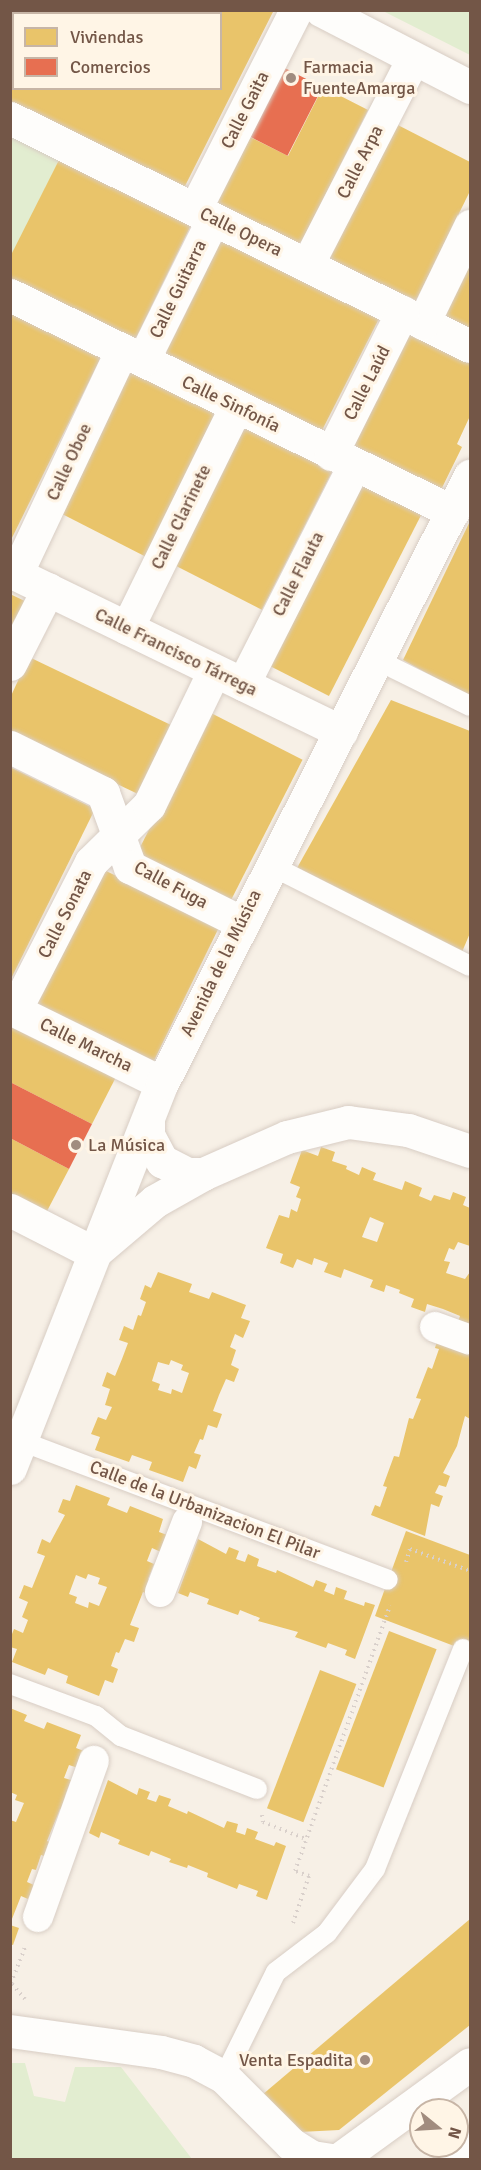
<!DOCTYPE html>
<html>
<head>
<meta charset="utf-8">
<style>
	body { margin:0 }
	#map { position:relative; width:481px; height:2170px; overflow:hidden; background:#f7f0e6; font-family:Signika,sans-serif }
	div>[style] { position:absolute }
	.green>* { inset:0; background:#e2edd0 }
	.homes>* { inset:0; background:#e9c46a; transform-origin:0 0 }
	.shops>* { inset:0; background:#e76f51; transform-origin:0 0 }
	.path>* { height:4px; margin-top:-2px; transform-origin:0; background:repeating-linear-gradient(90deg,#d9d0cb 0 1.5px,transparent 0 6px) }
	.roads { filter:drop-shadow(0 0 2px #d8cdc4) drop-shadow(0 0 2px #d8cdc4) }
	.service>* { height:20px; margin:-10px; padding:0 10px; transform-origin:10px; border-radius:10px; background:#fefdfb }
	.pedestrian>* { height:30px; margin:-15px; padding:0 15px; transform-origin:15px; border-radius:15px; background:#fefdfb }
	.minor>* { height:33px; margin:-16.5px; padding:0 16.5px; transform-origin:16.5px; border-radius:16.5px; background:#fefdfb }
	.tertiary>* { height:33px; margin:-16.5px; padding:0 16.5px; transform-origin:16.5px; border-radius:16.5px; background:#fefdfb }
	.secondary>* { height:33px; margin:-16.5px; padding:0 16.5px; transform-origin:16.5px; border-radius:16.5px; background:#fefdfb }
	.dots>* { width:16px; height:16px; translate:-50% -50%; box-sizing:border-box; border:3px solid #fff5e6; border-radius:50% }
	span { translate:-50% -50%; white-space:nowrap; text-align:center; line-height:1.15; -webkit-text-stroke:6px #fff5e6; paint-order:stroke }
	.poi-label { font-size:18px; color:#735647 }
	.left { translate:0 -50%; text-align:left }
	.right { translate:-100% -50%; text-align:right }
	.street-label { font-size:18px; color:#735647 }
	.frame { position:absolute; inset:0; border:12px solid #735647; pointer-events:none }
	.legend { position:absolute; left:12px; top:12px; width:210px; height:78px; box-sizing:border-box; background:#fff5e6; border:2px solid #c7b5a6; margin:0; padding:8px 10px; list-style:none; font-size:18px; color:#735647 }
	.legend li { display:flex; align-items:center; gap:12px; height:30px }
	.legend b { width:30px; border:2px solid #c7b5a6 }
	.north { position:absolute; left:409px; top:2098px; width:60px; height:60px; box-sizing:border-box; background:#fff5e6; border:2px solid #c7b5a6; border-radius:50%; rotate:108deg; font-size:16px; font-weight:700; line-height:24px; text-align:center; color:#735647 }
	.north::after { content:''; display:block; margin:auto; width:21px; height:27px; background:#a18c7f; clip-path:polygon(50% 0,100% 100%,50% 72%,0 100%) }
</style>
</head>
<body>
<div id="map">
	<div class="green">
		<i style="clip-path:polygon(383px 11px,470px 11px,470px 55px)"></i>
		<i style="clip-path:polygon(14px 133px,61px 156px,11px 257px,10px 140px)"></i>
		<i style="clip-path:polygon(11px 2063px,25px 2063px,34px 2096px,65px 2102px,75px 2067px,121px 2067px,192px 2159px,11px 2159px)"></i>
	</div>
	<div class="homes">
		<i style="clip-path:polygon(48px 10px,274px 10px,183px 190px,10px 102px,10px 85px,14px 80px,14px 88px,220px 88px,220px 14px,47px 14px)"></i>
		<i style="clip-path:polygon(323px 87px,368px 110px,298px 249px,207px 203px,242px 133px,288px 156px)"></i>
		<i style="clip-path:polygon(390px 121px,470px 162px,470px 191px,414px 305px,321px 259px)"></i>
		<i style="clip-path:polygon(61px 156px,193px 221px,135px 340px,10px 279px,10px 257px)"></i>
		<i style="left:214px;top:235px;width:185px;height:132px;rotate:27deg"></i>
		<i style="clip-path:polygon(470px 246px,470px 335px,435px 317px)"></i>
		<i style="clip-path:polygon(10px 307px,103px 353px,10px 542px)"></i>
		<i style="clip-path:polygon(401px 325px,470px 358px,470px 416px,457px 444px,462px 447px,439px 494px,342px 446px)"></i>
		<i style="left:124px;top:366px;width:106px;height:160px;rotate:27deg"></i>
		<i style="left:240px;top:419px;width:106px;height:160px;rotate:27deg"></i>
		<i style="left:357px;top:478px;width:74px;height:207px;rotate:27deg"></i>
		<i style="clip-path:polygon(470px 521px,470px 697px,403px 660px)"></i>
		<i style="clip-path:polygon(10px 594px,27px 602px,10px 635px)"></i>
		<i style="clip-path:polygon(29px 657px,171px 725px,138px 794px,10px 733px,10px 698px)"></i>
		<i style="clip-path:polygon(391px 700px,470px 731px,470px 933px,462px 952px,297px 868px)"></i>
		<i style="left:209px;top:712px;width:105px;height:160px;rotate:27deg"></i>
		<i style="clip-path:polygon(10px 767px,95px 809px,10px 981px)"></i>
		<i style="left:100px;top:868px;width:133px;height:151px;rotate:26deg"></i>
		<i style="clip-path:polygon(10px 1022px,116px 1077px,92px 1124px,10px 1082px)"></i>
		<i style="clip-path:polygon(10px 1138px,69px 1169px,46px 1213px,10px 1194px)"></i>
		<i style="clip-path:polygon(evenodd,321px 1147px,335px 1152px,332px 1161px,347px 1166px,346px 1169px,359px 1175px,362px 1167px,376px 1173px,373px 1180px,402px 1190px,405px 1181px,422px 1188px,419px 1196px,431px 1201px,434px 1195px,450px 1200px,453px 1192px,466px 1197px,463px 1205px,470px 1208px,470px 1246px,458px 1242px,454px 1250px,449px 1248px,444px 1261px,450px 1262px,446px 1273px,465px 1279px,470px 1272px,470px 1329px,457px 1324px,460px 1316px,443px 1309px,427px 1304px,425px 1312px,411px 1307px,414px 1299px,399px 1293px,400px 1290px,386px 1285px,384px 1292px,370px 1287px,373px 1280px,344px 1269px,341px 1278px,324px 1272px,328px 1263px,314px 1258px,312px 1265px,297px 1259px,293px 1268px,280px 1263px,283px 1254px,266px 1248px,279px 1215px,289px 1218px,291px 1209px,297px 1212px,301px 1199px,296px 1197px,300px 1187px,290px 1183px,302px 1150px,318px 1156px,321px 1147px,370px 1217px,384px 1223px,377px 1242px,362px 1237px,370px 1217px)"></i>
		<i style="clip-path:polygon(evenodd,158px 1272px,192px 1284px,189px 1292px,209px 1299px,212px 1292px,246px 1305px,241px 1318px,250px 1321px,243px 1338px,235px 1334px,230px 1347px,236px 1350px,231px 1365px,239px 1369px,234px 1382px,226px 1379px,219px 1395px,213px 1411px,222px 1414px,217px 1428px,208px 1425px,203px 1440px,200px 1439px,194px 1453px,201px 1455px,196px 1469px,189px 1466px,183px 1482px,149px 1470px,152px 1462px,132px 1455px,129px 1462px,95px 1450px,100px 1437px,91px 1434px,98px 1417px,106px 1420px,112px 1407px,105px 1405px,110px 1389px,102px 1386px,107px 1372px,115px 1376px,122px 1359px,128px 1343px,119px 1340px,124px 1326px,133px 1330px,138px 1315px,141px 1316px,146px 1302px,140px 1299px,145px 1285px,151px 1288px,158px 1272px,171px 1360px,183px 1365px,181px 1370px,189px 1373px,182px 1393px,172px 1389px,171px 1394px,158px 1390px,160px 1384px,152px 1381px,158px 1362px,169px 1365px,171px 1360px)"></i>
		<i style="clip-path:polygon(438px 1338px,470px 1349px,470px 1419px,465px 1416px,457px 1446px,443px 1473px,450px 1476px,446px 1487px,439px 1485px,435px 1493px,443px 1496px,439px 1507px,431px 1504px,425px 1536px,371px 1515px,375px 1505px,380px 1507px,387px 1487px,383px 1486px,394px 1456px,399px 1457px,409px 1418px,413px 1419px,421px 1399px,416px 1398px,428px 1367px,432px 1369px,439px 1349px,435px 1348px)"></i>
		<i style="clip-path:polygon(evenodd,76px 1485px,110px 1498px,107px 1505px,127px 1513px,130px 1506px,163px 1519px,159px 1532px,167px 1535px,161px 1552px,152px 1548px,147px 1561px,154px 1564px,148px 1579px,156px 1582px,152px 1596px,143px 1592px,130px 1625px,139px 1628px,134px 1642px,125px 1639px,119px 1653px,116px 1652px,111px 1666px,118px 1669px,113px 1683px,105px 1680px,99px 1696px,66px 1683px,68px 1676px,48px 1668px,45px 1675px,12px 1662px,17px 1649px,10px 1647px,10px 1639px,14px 1629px,23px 1633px,28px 1620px,22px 1617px,28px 1602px,19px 1598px,24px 1585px,32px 1588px,45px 1556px,37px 1553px,42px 1539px,50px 1543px,65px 1515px,58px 1512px,63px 1499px,70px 1501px,76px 1485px,88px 1574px,100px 1578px,98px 1584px,107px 1587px,99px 1606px,89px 1602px,88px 1608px,75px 1603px,77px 1597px,69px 1594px,76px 1575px,86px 1579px,88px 1574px)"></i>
		<i style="clip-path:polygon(406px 1531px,470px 1555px,470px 1652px,375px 1616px)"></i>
		<i style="clip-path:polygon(198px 1539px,226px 1554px,229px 1547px,239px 1551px,236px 1559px,245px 1562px,248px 1554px,259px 1559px,257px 1566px,276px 1573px,277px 1570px,313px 1587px,316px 1580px,327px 1584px,324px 1591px,334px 1595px,336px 1587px,347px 1591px,344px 1599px,364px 1606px,365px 1602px,375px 1605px,355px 1659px,345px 1655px,347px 1650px,328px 1643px,326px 1648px,295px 1637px,298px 1632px,258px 1621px,260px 1618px,240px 1610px,238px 1615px,207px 1604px,209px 1599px,190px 1592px,188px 1597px,178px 1593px)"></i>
		<i style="left:389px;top:1631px;width:51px;height:148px;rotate:21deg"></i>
		<i style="left:320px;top:1670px;width:39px;height:148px;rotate:21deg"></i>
		<i style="clip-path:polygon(10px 1708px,27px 1715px,24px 1721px,44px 1729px,47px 1722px,81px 1735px,76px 1748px,84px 1751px,78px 1768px,69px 1765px,64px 1778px,71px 1780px,65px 1796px,73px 1799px,68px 1813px,60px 1809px,47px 1841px,55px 1844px,50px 1858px,41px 1855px,36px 1870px,32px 1869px,27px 1882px,34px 1885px,28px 1899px,21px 1896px,10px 1924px,10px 1820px,16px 1822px,24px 1803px,15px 1800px,17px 1795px,10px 1792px)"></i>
		<i style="clip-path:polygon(108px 1780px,137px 1795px,139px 1788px,150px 1792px,147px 1799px,156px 1802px,159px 1795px,171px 1799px,168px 1806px,187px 1814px,188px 1811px,224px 1828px,227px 1821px,238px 1824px,236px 1832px,245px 1835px,247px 1828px,258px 1832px,255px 1839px,274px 1846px,276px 1842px,286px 1846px,267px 1900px,256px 1896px,258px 1891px,239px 1884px,237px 1889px,207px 1877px,208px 1873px,188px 1865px,187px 1868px,169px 1862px,171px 1859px,151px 1851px,149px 1856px,118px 1844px,120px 1840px,101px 1832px,99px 1838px,89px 1833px)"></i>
		<i style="clip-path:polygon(470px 1919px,470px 2025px,339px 2130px,300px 2132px,262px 2095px)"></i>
		<i style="clip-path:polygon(10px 1925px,19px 1928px,13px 1945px,10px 1944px)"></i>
	</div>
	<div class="shops">
		<i style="left:277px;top:64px;width:51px;height:77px;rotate:27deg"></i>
		<i style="clip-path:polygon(10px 1082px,92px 1124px,69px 1169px,10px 1138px)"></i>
	</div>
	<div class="path">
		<i style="left:406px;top:1562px;width:14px;rotate:-73deg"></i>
		<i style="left:410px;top:1549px;width:64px;rotate:20.1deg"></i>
		<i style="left:262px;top:1815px;width:7px;rotate:82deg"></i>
		<i style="left:263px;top:1822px;width:46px;rotate:21.6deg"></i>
		<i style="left:293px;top:1923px;width:50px;rotate:-71.2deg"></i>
		<i style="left:309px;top:1876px;width:15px;rotate:-160deg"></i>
		<i style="left:295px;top:1871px;width:282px;rotate:-70.3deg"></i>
		<i style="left:25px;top:1999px;width:21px;rotate:-131deg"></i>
		<i style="left:11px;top:1983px;width:41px;rotate:-68.5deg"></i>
	</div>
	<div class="roads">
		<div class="service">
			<i style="left:377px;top:660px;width:104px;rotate:26.3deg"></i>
			<i style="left:270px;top:865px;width:224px;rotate:26.8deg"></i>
			<i style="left:21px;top:1441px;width:392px;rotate:20.7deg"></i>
			<i style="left:10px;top:1684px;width:92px;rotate:20.4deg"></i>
			<i style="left:96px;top:1716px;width:32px;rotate:39deg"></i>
			<i style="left:121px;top:1736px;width:146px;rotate:21.3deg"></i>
			<i style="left:224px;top:2077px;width:117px;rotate:-63.7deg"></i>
			<i style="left:276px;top:1972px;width:64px;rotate:-37.4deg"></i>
			<i style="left:327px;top:1933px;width:80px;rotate:-53.1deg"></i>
			<i style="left:375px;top:1869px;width:237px;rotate:-68.2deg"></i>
		</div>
		<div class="pedestrian">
			<i style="left:435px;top:1327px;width:37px;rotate:20deg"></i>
			<i style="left:160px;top:1592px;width:75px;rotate:-68.9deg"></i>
			<i style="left:38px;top:1917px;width:166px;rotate:-70.3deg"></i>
		</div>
		<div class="minor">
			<i style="left:10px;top:33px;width:7px;rotate:-56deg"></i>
			<i style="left:10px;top:118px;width:513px;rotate:26.37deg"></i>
			<i style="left:195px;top:209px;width:223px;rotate:-63.1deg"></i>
			<i style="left:307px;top:265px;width:232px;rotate:-62.8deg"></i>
			<i style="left:10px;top:295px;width:493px;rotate:26.1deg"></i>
			<i style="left:423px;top:323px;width:108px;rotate:-64.1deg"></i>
			<i style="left:143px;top:360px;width:157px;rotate:-63.6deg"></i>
			<i style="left:331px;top:454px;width:159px;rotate:-63.4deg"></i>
			<i style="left:10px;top:571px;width:368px;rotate:25.9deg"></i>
			<i style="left:16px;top:574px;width:248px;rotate:-64.7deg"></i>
			<i style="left:127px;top:628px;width:247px;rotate:-63.8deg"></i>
			<i style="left:10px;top:664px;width:84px;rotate:-63.1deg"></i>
			<i style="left:243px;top:684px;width:246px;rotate:-63.1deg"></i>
			<i style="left:10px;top:747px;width:104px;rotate:26.3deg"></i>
			<i style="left:103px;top:793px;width:79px;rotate:70deg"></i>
			<i style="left:130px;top:867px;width:124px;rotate:26.4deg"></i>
			<i style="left:10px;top:1008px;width:169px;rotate:26.3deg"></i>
			<i style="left:15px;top:1010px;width:166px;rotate:-62.8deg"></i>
			<i style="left:91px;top:862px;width:81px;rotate:-44.5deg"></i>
			<i style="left:149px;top:805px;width:149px;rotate:-64.1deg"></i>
			<i style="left:148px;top:1120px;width:15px;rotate:90deg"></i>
			<i style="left:148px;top:1135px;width:30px;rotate:62deg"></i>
			<i style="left:162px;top:1161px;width:29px;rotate:27deg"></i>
			<i style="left:188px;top:1174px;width:15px"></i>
			<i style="left:10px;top:1210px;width:94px;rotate:27.1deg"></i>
			<i style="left:94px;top:1253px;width:80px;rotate:-40.4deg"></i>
			<i style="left:155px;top:1201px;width:55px;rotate:-29.4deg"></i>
			<i style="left:203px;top:1174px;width:92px;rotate:-23.8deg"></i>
			<i style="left:287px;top:1137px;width:63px;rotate:-13.8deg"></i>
			<i style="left:348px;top:1122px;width:61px;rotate:7.6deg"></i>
			<i style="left:408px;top:1130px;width:65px;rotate:18.7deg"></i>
			<i style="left:10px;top:2031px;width:152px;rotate:7.9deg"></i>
			<i style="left:161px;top:2052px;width:34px;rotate:15deg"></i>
			<i style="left:194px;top:2061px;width:34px;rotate:28deg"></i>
			<i style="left:224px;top:2077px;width:95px;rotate:45deg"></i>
			<i style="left:291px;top:2144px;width:25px;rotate:32deg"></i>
			<i style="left:312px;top:2157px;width:18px;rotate:9deg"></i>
			<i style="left:338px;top:2160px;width:163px;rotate:-36deg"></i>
		</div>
		<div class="tertiary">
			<i style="left:321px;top:10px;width:168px;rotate:27.3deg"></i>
			<i style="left:10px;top:1468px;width:414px;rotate:-68.5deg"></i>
			<i style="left:162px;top:1083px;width:681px;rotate:-63.1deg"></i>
		</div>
		<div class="secondary">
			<i style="left:450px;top:2160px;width:26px;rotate:-39deg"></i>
		</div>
	</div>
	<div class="dots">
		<i style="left:291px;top:78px;background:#a18c7f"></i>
		<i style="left:76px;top:1145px;background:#a18c7f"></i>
		<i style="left:365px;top:2060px;background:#a18c7f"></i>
	</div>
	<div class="poi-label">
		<span class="left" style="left:303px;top:78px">Farmacia<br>FuenteAmarga</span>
		<span class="left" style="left:88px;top:1145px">La Música</span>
		<span class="right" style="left:353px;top:2060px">Venta Espadita</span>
	</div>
	<div class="street-label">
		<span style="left:245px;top:110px;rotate:-63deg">Calle Gaita</span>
		<span style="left:360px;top:162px;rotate:-63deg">Calle Arpa</span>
		<span style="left:241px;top:232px;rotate:26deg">Calle Opera</span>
		<span style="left:178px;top:289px;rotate:-64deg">Calle Guitarra</span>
		<span style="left:367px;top:383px;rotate:-63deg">Calle Laúd</span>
		<span style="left:231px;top:404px;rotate:26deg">Calle Sinfonía</span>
		<span style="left:69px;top:462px;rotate:-65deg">Calle Oboe</span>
		<span style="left:181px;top:517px;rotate:-64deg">Calle Clarinete</span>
		<span style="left:298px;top:574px;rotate:-63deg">Calle Flauta</span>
		<span style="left:176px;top:652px;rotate:26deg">Calle Francisco Tárrega</span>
		<span style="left:171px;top:885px;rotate:28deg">Calle Fuga</span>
		<span style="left:65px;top:914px;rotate:-63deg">Calle Sonata</span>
		<span style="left:221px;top:963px;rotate:-64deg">Avenida de la Música</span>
		<span style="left:86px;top:1045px;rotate:26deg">Calle Marcha</span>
		<span style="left:205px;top:1510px;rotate:21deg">Calle de la Urbanizacion El Pilar</span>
	</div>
	<div class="frame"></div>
	<ul class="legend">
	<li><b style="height:16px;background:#e9c46a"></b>Viviendas</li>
	<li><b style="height:16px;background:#e76f51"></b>Comercios</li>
	</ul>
	<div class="north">N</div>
</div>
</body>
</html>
